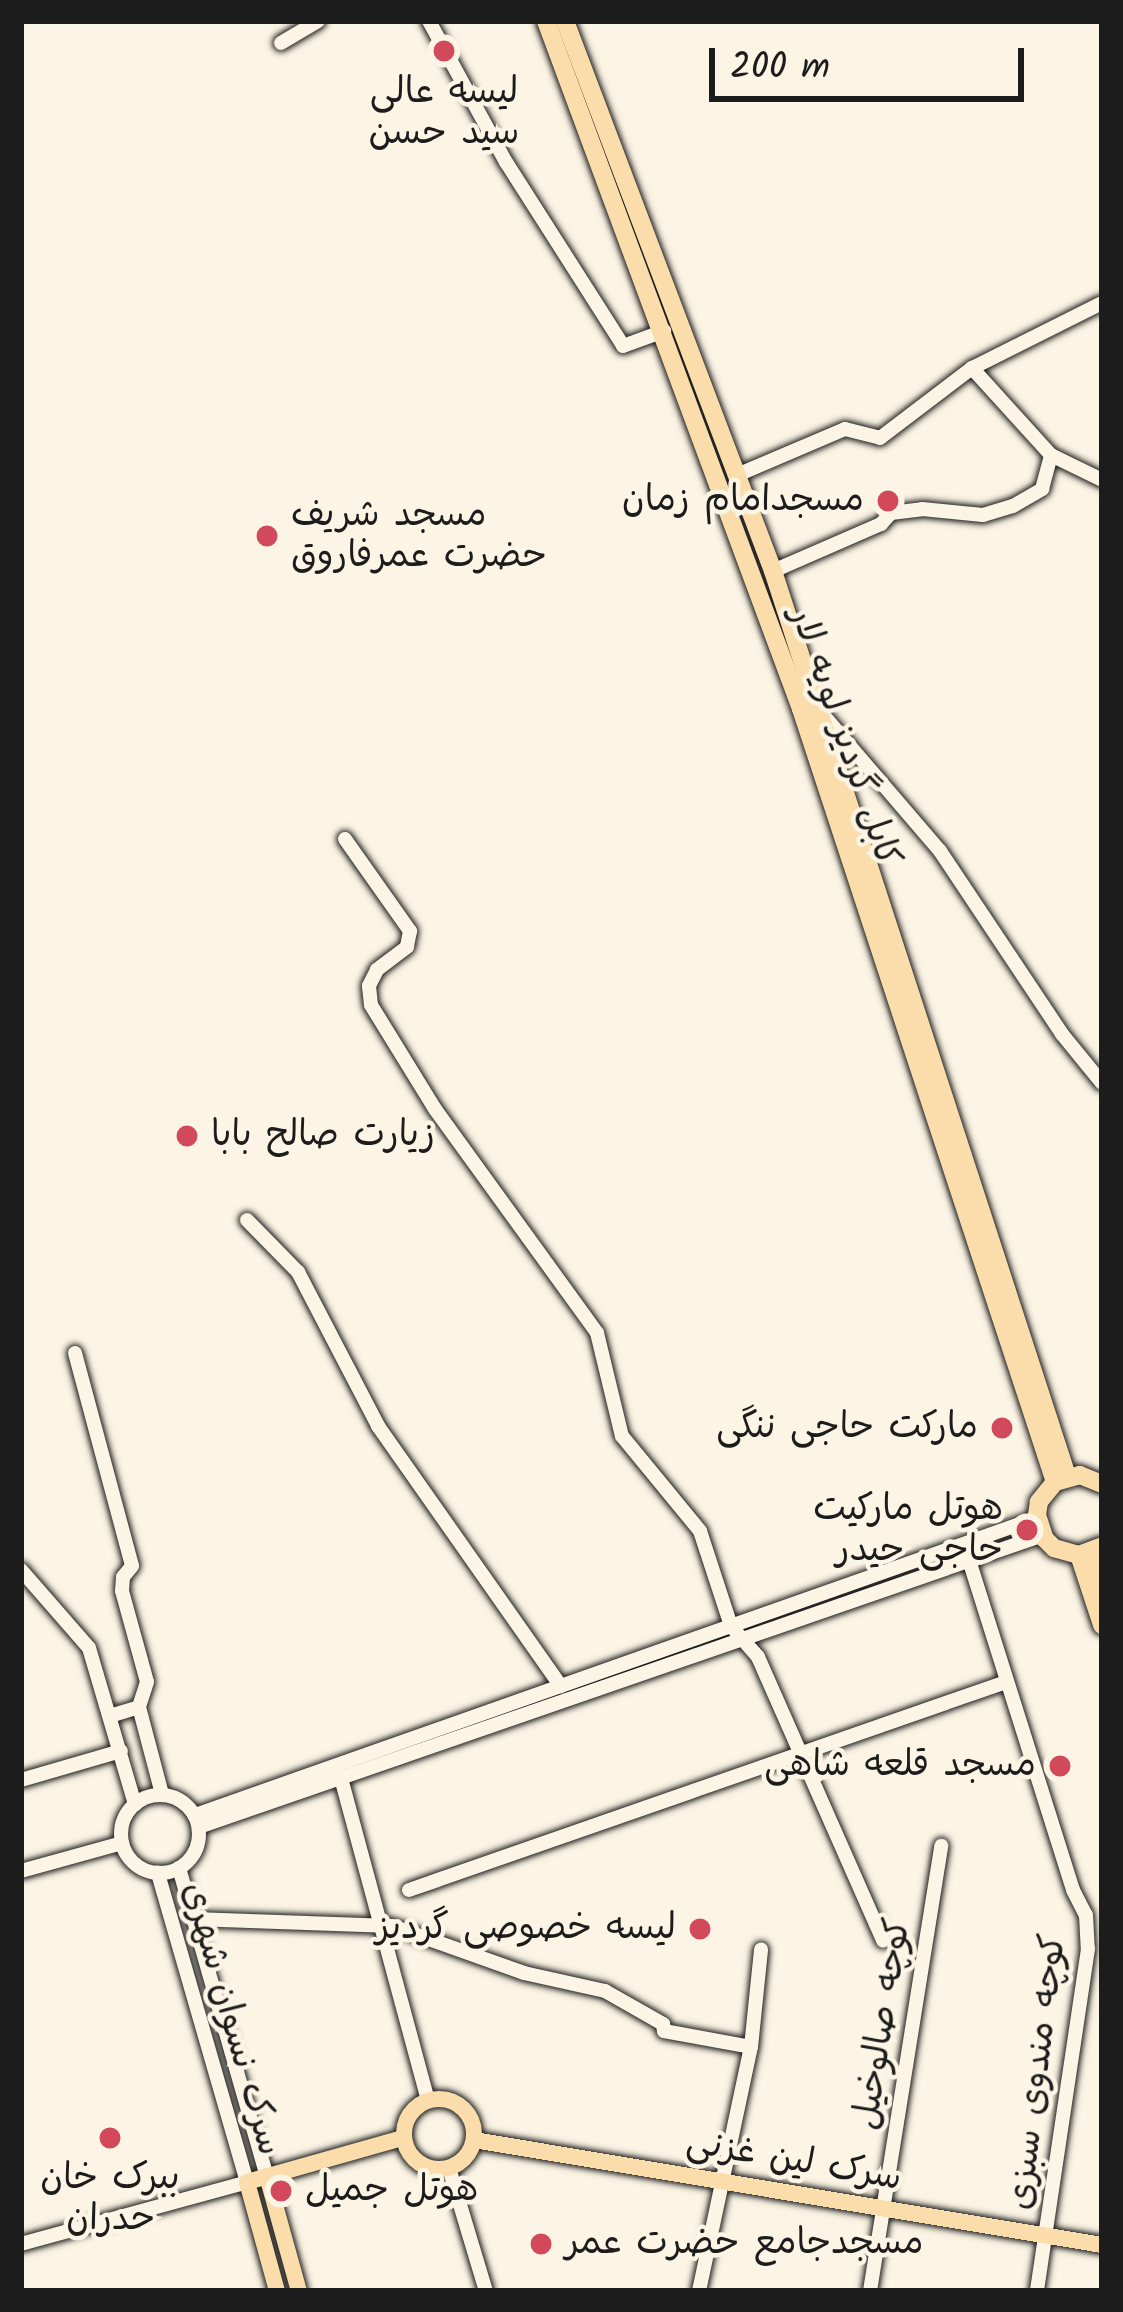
<!DOCTYPE html>
<html>
<head>
<meta charset="utf-8">
<style>
	body { margin:0 }
	#map { position:relative; width:1123px; height:2312px; overflow:hidden; background:#fcf5e5; font-family:Kalam,"Playpen Sans Arabic",sans-serif }
	div>[style] { position:absolute }
	.roads { filter:drop-shadow(0 0 3px #1c1c1c) drop-shadow(0 0 3px #1c1c1c) }
	.minor>* { height:14px; margin:-7px; padding:0 7px; transform-origin:7px; border-radius:7px; background:#fcf5e5 }
	.minor>.ring { margin:-7px; padding:0; box-sizing:content-box; background:none; border:14px solid #fcf5e5; border-radius:50% }
	.major>* { height:16px; margin:-8px; padding:0 8px; transform-origin:8px; border-radius:8px; background:#faddab }
	.major>.ring { margin:-8px; padding:0; box-sizing:content-box; background:none; border:16px solid #faddab; border-radius:50% }
	.highway>* { height:18px; margin:-9px; padding:0 9px; transform-origin:9px; border-radius:9px; background:#faddab }
	.dots>* { width:33px; height:33px; translate:-50% -50%; box-sizing:border-box; border:6px solid #fcf5e5; border-radius:50% }
	span { translate:-50% -50%; white-space:nowrap; text-align:center; line-height:1.15; -webkit-text-stroke:9px #fcf5e5; paint-order:stroke }
	.poi-label { font-size:36px; color:#1c1c1c }
	.right { translate:-100% -50%; text-align:right }
	.left { translate:0 -50%; text-align:left }
	.street-label { font-size:36px; color:#1c1c1c }
	.frame { position:absolute; inset:0; border:24px solid #1c1c1c; pointer-events:none }
	.scale { position:absolute; left:709px; top:48px; width:315px; height:54px; box-sizing:border-box; border:6px solid #1c1c1c; border-top:0; padding-left:15px; font-size:36px; line-height:42px; white-space:nowrap; color:#1c1c1c; -webkit-text-stroke:9px #fcf5e5; paint-order:stroke }
</style>
</head>
<body>
<div id="map">
	<div class="roads">
		<div class="minor">
			<i style="left:429px;top:21px;width:161px;rotate:61.4deg"></i>
			<i style="left:506px;top:162px;width:218px;rotate:57.5deg"></i>
			<i style="left:623px;top:346px;width:44px;rotate:-20.1deg"></i>
			<i style="left:281px;top:43px;width:43px;rotate:-30.7deg"></i>
			<i style="left:972px;top:368px;width:118px;rotate:47.8deg"></i>
			<i style="left:1051px;top:455px;width:57px;rotate:26.1deg"></i>
			<i style="left:737px;top:475px;width:117px;rotate:-23.1deg"></i>
			<i style="left:845px;top:429px;width:36px;rotate:14deg"></i>
			<i style="left:880px;top:438px;width:116px;rotate:-37.3deg"></i>
			<i style="left:972px;top:368px;width:145px;rotate:-26.6deg"></i>
			<i style="left:773px;top:571px;width:118px;rotate:-23.5deg"></i>
			<i style="left:881px;top:524px;width:15px;rotate:-48deg"></i>
			<i style="left:891px;top:513px;width:31px;rotate:-7deg"></i>
			<i style="left:922px;top:509px;width:61px;rotate:5.6deg"></i>
			<i style="left:983px;top:515px;width:31px;rotate:-17deg"></i>
			<i style="left:1013px;top:506px;width:34px;rotate:-30deg"></i>
			<i style="left:1042px;top:489px;width:35px;rotate:-75deg"></i>
			<i style="left:820px;top:711px;width:184px;rotate:49.4deg"></i>
			<i style="left:940px;top:851px;width:220px;rotate:56.3deg"></i>
			<i style="left:1062px;top:1034px;width:63px;rotate:50.8deg"></i>
			<i style="left:345px;top:839px;width:113px;rotate:54.8deg"></i>
			<i style="left:410px;top:931px;width:16px;rotate:101deg"></i>
			<i style="left:407px;top:947px;width:38px;rotate:143deg"></i>
			<i style="left:377px;top:970px;width:18px;rotate:117deg"></i>
			<i style="left:369px;top:986px;width:19px;rotate:84deg"></i>
			<i style="left:371px;top:1005px;width:122px;rotate:58.4deg"></i>
			<i style="left:435px;top:1109px;width:276px;rotate:54.1deg"></i>
			<i style="left:597px;top:1333px;width:106px;rotate:76.4deg"></i>
			<i style="left:622px;top:1436px;width:123px;rotate:50.6deg"></i>
			<i style="left:700px;top:1531px;width:100px;rotate:71.9deg"></i>
			<i style="left:731px;top:1626px;width:41px;rotate:48.9deg"></i>
			<i style="left:758px;top:1657px;width:310px;rotate:66.2deg"></i>
			<i style="left:247px;top:1220px;width:73px;rotate:45.6deg"></i>
			<i style="left:298px;top:1272px;width:174px;rotate:62.5deg"></i>
			<i style="left:378px;top:1426px;width:318px;rotate:54.9deg"></i>
			<i style="left:75px;top:1353px;width:220px;rotate:75deg"></i>
			<i style="left:132px;top:1566px;width:14px;rotate:129deg"></i>
			<i style="left:123px;top:1577px;width:14px;rotate:94deg"></i>
			<i style="left:122px;top:1591px;width:94px;rotate:74.6deg"></i>
			<i style="left:147px;top:1682px;width:26px;rotate:108deg"></i>
			<i style="left:969px;top:1560px;width:346px;rotate:72.5deg"></i>
			<i style="left:1073px;top:1890px;width:28px;rotate:63deg"></i>
			<i style="left:1086px;top:1915px;width:34px;rotate:87deg"></i>
			<i style="left:1088px;top:1949px;width:346px;rotate:98.5deg"></i>
			<i style="left:21px;top:1570px;width:103px;rotate:48.9deg"></i>
			<i style="left:89px;top:1648px;width:163px;rotate:73.6deg"></i>
			<i style="left:113px;top:1715px;width:27px;rotate:-17deg"></i>
			<i style="left:139px;top:1707px;width:90px;rotate:75.2deg"></i>
			<i style="left:341px;top:1778px;width:334px;rotate:74.9deg"></i>
			<i style="left:21px;top:1780px;width:104px;rotate:-16.2deg"></i>
			<i class="ring" style="left:121px;top:1795px;width:64px;height:64px"></i>
			<i style="left:195px;top:1815px;width:893px;rotate:-19.43deg"></i>
			<i style="left:199px;top:1827px;width:893px;rotate:-19.08deg"></i>
			<i style="left:179px;top:1868px;width:320px;rotate:74.1deg"></i>
			<i style="left:21px;top:1871px;width:105px;rotate:-15.5deg"></i>
			<i style="left:409px;top:1890px;width:632px;rotate:-19.21deg"></i>
			<i style="left:193px;top:1919px;width:199px;rotate:2deg"></i>
			<i style="left:392px;top:1926px;width:140px;rotate:19.6deg"></i>
			<i style="left:524px;top:1973px;width:83px;rotate:12.5deg"></i>
			<i style="left:605px;top:1991px;width:67px;rotate:29.6deg"></i>
			<i style="left:663px;top:2024px;width:7px;rotate:82deg"></i>
			<i style="left:664px;top:2031px;width:88px;rotate:10.4deg"></i>
			<i style="left:449px;top:2168px;width:128px;rotate:73.3deg"></i>
			<i style="left:21px;top:2244px;width:234px;rotate:-15.3deg"></i>
			<i style="left:247px;top:2182px;width:322px;rotate:-106.1deg"></i>
			<i style="left:699px;top:2291px;width:249px;rotate:-78deg"></i>
			<i style="left:751px;top:2047px;width:98px;rotate:-84.1deg"></i>
			<i style="left:870px;top:2291px;width:451px;rotate:-80.9deg"></i>
		</div>
		<div class="major">
			<i class="ring" style="left:404px;top:2099px;width:54px;height:54px"></i>
			<i style="left:474px;top:2140px;width:637px;rotate:9.49deg"></i>
			<i style="left:267px;top:2176px;width:119px;rotate:74.5deg"></i>
			<i style="left:277px;top:2291px;width:113px;rotate:-105.4deg"></i>
			<i style="left:247px;top:2182px;width:162px;rotate:-15.8deg"></i>
		</div>
		<div class="highway">
			<i style="left:546px;top:21px;width:734px;rotate:69.66deg"></i>
			<i style="left:801px;top:709px;width:814px;rotate:71.81deg"></i>
			<i style="left:565px;top:21px;width:588px;rotate:69.28deg"></i>
			<i style="left:773px;top:571px;width:952px;rotate:72deg"></i>
			<i style="left:1102px;top:1484px;width:24px;rotate:-158deg"></i>
			<i style="left:1080px;top:1475px;width:26px;rotate:164deg"></i>
			<i style="left:1055px;top:1482px;width:26px;rotate:129deg"></i>
			<i style="left:1039px;top:1502px;width:13px;rotate:99deg"></i>
			<i style="left:1037px;top:1515px;width:25px;rotate:72deg"></i>
			<i style="left:1045px;top:1539px;width:13px;rotate:45deg"></i>
			<i style="left:1054px;top:1548px;width:26px;rotate:16deg"></i>
			<i style="left:1079px;top:1555px;width:25px;rotate:-21deg"></i>
			<i style="left:1092px;top:1552px;width:32px;rotate:72deg"></i>
			<i style="left:1079px;top:1555px;width:74px;rotate:71.8deg"></i>
		</div>
	</div>
	<div class="dots">
		<i style="left:444px;top:51px;background:#d1495b"></i>
		<i style="left:888px;top:501px;background:#d1495b"></i>
		<i style="left:267px;top:536px;background:#d1495b"></i>
		<i style="left:187px;top:1136px;background:#d1495b"></i>
		<i style="left:1002px;top:1428px;background:#d1495b"></i>
		<i style="left:1027px;top:1530px;background:#d1495b"></i>
		<i style="left:1060px;top:1766px;background:#d1495b"></i>
		<i style="left:700px;top:1929px;background:#d1495b"></i>
		<i style="left:110px;top:2138px;background:#d1495b"></i>
		<i style="left:281px;top:2191px;background:#d1495b"></i>
		<i style="left:541px;top:2244px;background:#d1495b"></i>
	</div>
	<div class="poi-label">
		<span style="left:444px;top:113px">لیسه عالی<br>سید حسن</span>
		<span class="right" style="left:864px;top:501px">مسجدامام زمان</span>
		<span class="left" style="left:291px;top:536px">مسجد شریف<br>حضرت عمرفاروق</span>
		<span class="left" style="left:211px;top:1136px">زیارت صالح بابا</span>
		<span class="right" style="left:978px;top:1428px">مارکت حاجی ننگی</span>
		<span class="right" style="left:1003px;top:1530px">هوتل مارکیت<br>حاجی حیدر</span>
		<span class="right" style="left:1036px;top:1766px">مسجد قلعه شاهی</span>
		<span class="right" style="left:676px;top:1929px">لیسه خصوصی گردیز</span>
		<span style="left:110px;top:2199px">ببرک خان<br>حدران</span>
		<span class="left" style="left:305px;top:2191px">هوتل جمیل</span>
		<span class="left" style="left:565px;top:2244px">مسجدجامع حضرت عمر</span>
	</div>
	<div class="street-label">
		<span style="left:844px;top:737px;rotate:71deg">کابل گردیز لویه لار</span>
		<span style="left:231px;top:2019px;rotate:74deg">سرک نسوان شهری</span>
		<span style="left:883px;top:2024px;rotate:-81deg">کوچه صالوخیل</span>
		<span style="left:1038px;top:2072px;rotate:-83deg">کوچه مندوی سبزی</span>
		<span style="left:794px;top:2161px;rotate:10deg">سرک لین غزنی</span>
	</div>
	<div class="frame"></div>
	<div class="scale">200 m</div>
</div>
</body>
</html>
